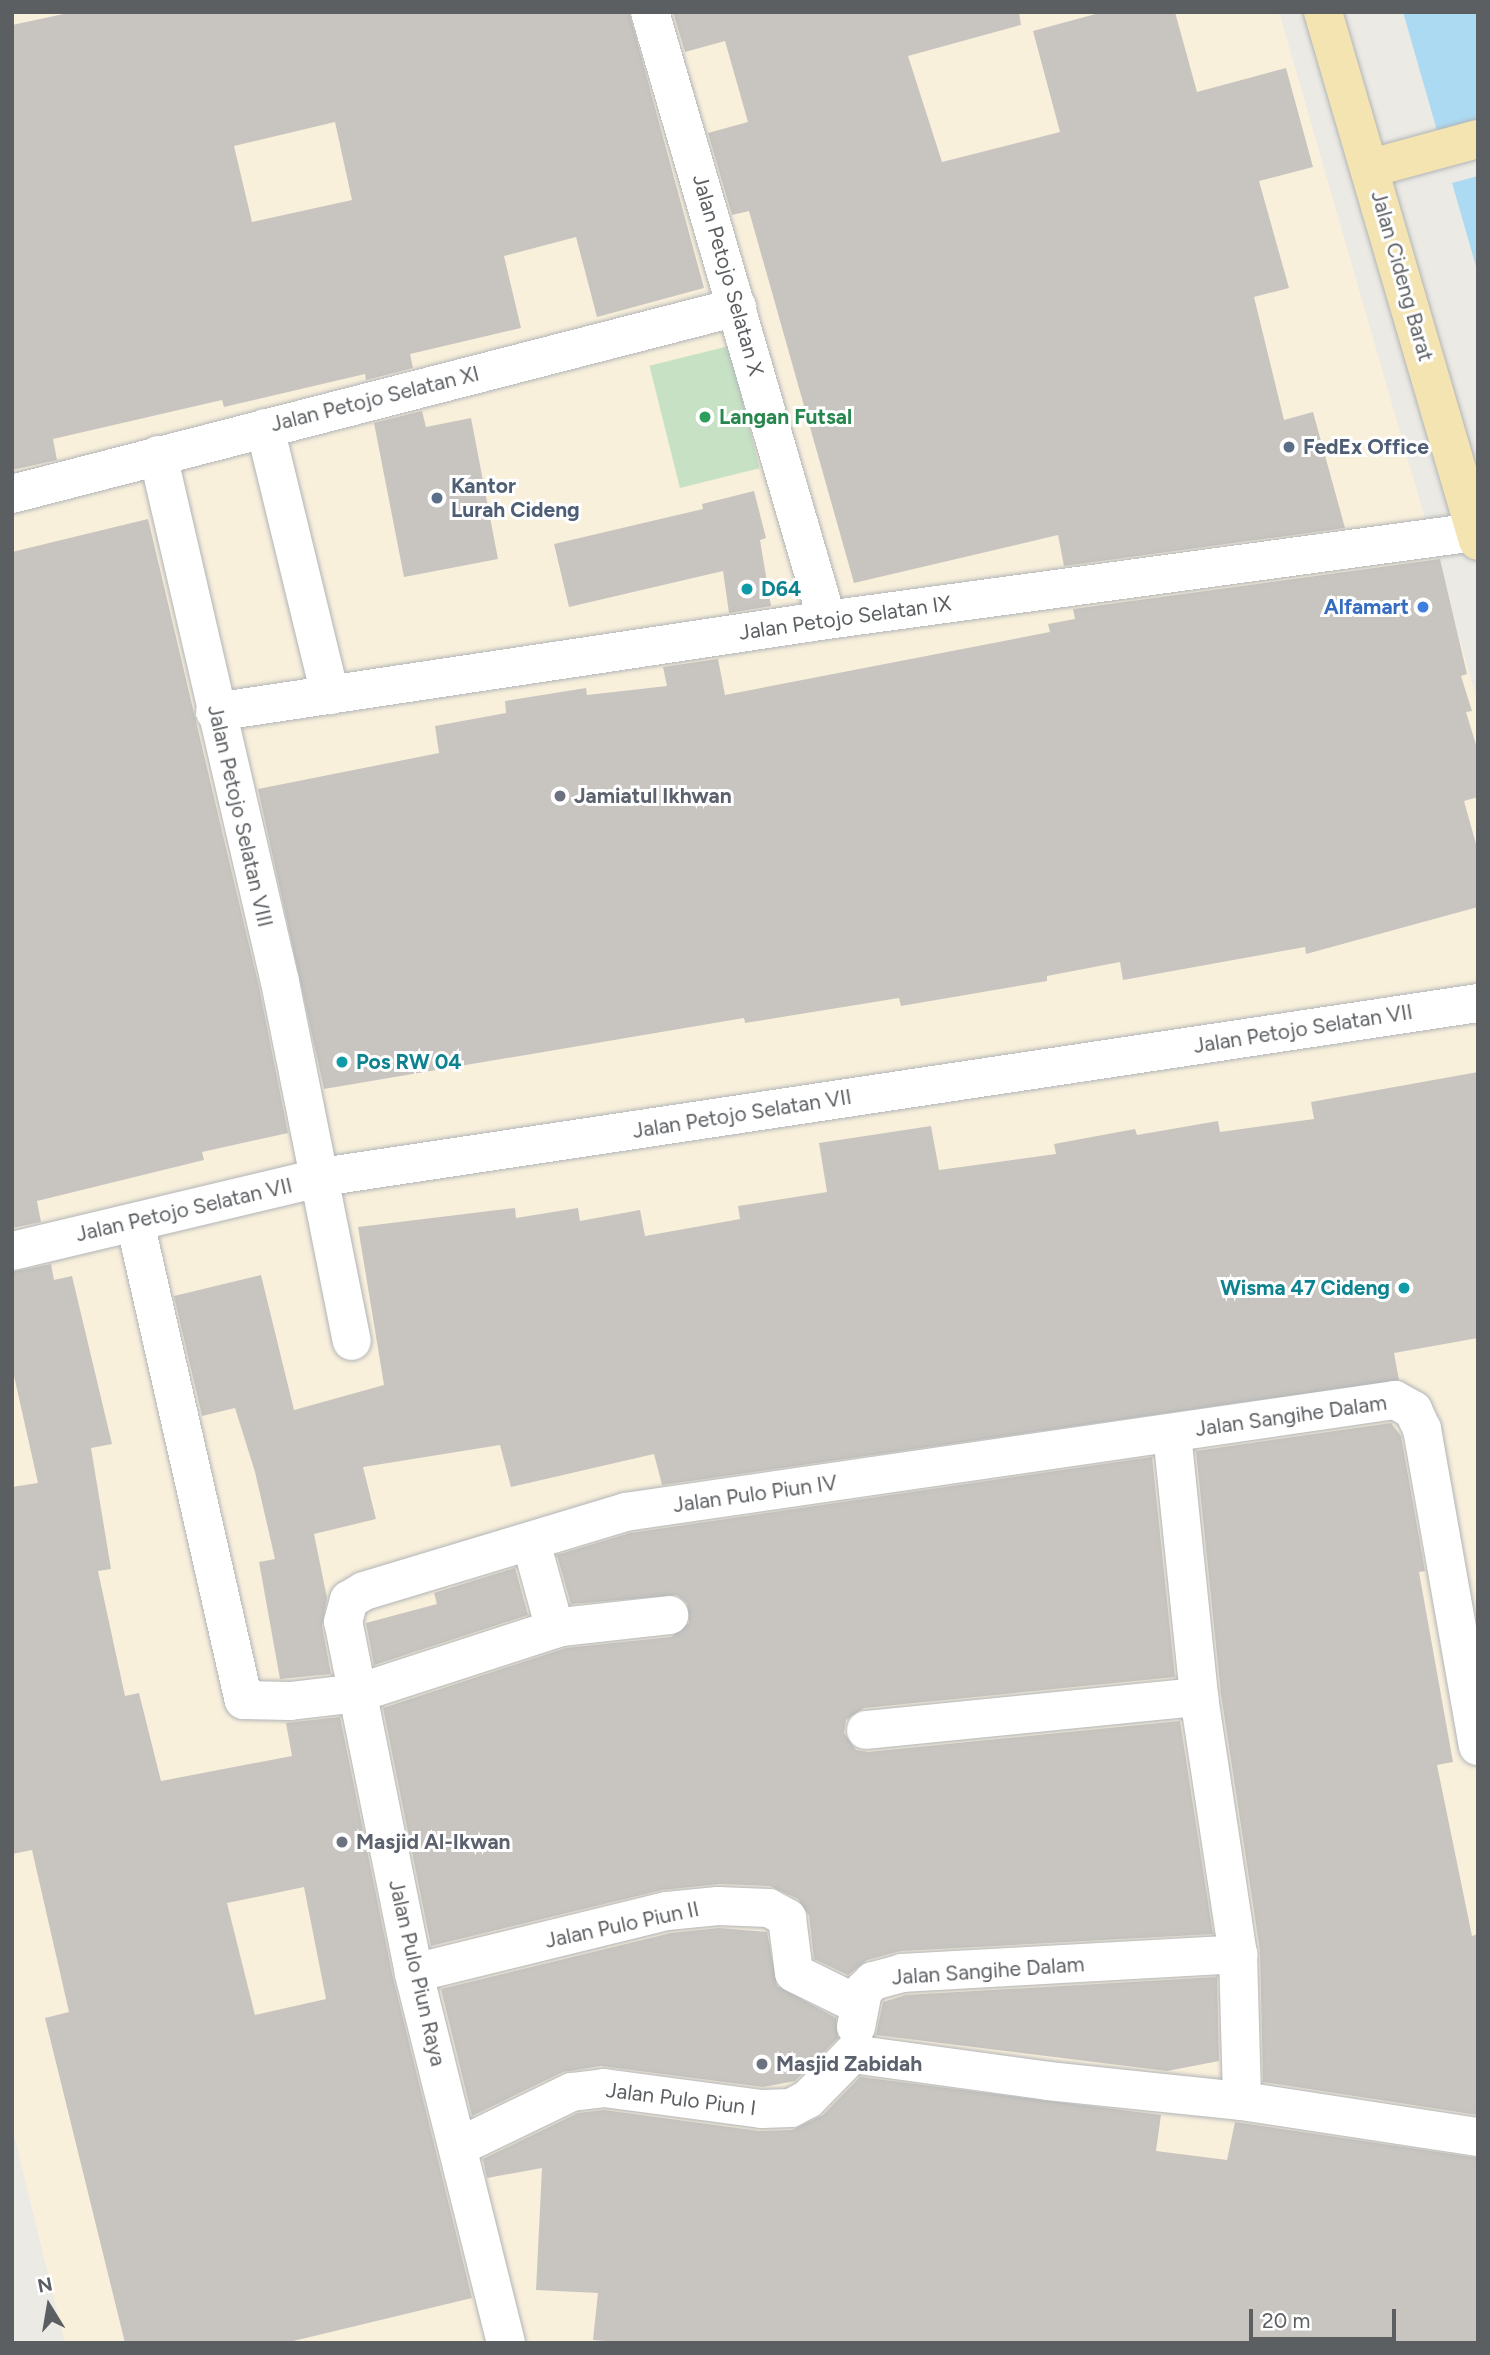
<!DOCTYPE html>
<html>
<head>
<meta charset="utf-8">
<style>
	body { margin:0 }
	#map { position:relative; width:1490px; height:2355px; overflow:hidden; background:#eceae4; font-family:Figtree,sans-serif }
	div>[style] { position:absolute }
	.commercial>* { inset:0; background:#f9f0dc }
	.green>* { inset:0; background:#c6e1c4; transform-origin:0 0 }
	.water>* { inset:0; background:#addaf3 }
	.pier>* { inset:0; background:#eceae4 }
	.building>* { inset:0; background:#c8c5c0 }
	.roads { filter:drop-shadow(0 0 2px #b1b4b7) drop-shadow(0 0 2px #b1b4b7) }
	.minor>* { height:38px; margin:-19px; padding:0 19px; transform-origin:19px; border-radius:19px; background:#fff }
	.primary>* { height:38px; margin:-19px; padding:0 19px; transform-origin:19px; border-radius:19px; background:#f4e4b1 }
	.dots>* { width:19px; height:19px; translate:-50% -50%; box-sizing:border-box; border:4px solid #fff; border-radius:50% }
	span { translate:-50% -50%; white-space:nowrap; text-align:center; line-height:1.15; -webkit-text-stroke:6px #fff; paint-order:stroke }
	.street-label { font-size:21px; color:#5c5f62 }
	.leisure-label { font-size:21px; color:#27864d; font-weight:700 }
	.left { translate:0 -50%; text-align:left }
	.service-label { font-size:21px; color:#4e5e75; font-weight:700 }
	.culture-label { font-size:21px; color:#0d838f; font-weight:700 }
	.right { translate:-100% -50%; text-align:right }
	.shop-label { font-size:21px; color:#366cbe; font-weight:700 }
	.worship-label { font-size:21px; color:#5b616d; font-weight:700 }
	.frame { position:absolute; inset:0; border:14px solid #5c5f62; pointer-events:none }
	.north { position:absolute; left:14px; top:2271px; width:70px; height:70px; -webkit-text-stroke:5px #fff; paint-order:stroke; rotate:349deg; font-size:19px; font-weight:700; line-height:28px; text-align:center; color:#5c5f62 }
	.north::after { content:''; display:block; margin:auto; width:24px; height:32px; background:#5c5f62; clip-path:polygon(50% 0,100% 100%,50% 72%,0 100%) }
	.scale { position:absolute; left:1249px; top:2309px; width:147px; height:32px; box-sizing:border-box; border:4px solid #5c5f62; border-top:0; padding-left:9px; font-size:21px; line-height:24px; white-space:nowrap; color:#5c5f62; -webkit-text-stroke:5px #fff; paint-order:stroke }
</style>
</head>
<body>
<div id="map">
	<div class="commercial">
		<i style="clip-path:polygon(12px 12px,1279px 12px,1478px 703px,1478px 2343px,65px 2343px,12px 2127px)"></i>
	</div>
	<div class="green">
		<i style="left:729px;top:346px;width:126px;height:82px;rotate:76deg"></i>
	</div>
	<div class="water">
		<i style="clip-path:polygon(1403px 12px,1478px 12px,1478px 274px,1477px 270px)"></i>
	</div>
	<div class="pier">
		<i style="clip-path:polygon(1478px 121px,1478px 176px,1448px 184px,1434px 132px)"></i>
	</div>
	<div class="building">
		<i style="clip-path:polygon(evenodd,73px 12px,629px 12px,704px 288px,597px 317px,576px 237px,504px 256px,521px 328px,410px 354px,413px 368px,366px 380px,365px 374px,224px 407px,222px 400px,53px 439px,57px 460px,12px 470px,12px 25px,73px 12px,335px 122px,352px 200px,252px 222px,234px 146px,335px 122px)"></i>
		<i style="clip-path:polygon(673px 12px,1019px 12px,1021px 25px,908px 56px,942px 162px,1060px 132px,1033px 31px,1103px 12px,1175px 12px,1197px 92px,1286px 68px,1313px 167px,1259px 181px,1289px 288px,1254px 297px,1284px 420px,1313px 412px,1345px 528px,1064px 566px,1058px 535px,854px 583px,749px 211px,732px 215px,708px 133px,748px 122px,725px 41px,685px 52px)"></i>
		<i style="clip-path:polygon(422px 411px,426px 427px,471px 418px,498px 559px,404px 577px,374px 423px)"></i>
		<i style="clip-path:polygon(754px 491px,766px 538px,760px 540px,771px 606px,729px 613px,723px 571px,569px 607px,554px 544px,703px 509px,702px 504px)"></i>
		<i style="clip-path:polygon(148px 519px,259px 987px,288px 1133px,202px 1152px,204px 1160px,37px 1201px,41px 1222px,12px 1228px,12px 552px)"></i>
		<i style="clip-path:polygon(1440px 559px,1467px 674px,1461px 676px,1472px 711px,1466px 712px,1478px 751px,1478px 797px,1464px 801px,1478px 851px,1478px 907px,1306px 954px,1305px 947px,1123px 980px,1120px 962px,1047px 976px,1047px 981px,901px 1006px,899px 998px,745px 1023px,744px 1018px,324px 1089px,258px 789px,439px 753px,435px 726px,506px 713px,505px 701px,586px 688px,587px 695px,667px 686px,663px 667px,718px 659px,725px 695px,1050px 632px,1048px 624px,1075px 619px,1073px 609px)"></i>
		<i style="clip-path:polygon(1478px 1072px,1478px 1338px,1394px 1353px,1399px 1380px,662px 1485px,654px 1454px,511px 1487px,500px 1445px,363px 1467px,376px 1519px,314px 1534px,327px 1598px,322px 1626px,331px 1674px,280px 1679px,259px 1562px,275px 1559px,255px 1472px,235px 1408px,202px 1416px,174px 1296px,261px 1275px,294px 1410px,384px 1385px,358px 1227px,515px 1208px,516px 1218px,578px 1208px,580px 1221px,640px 1210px,645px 1236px,740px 1219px,738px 1206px,827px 1192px,819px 1143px,931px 1126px,939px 1170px,1056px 1154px,1054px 1144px,1135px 1129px,1137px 1135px,1218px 1121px,1220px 1132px,1314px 1119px,1311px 1102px)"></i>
		<i style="clip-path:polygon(evenodd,51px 1264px,54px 1280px,72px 1276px,112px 1444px,91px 1448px,111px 1569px,98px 1571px,125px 1696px,139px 1693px,161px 1781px,292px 1756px,286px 1723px,340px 1717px,393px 1978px,472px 2298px,285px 2343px,125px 2343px,45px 2018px,69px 2012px,32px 1850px,12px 1854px,12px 1487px,38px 1483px,12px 1367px,12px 1272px,51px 1264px,304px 1887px,326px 1999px,255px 2015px,227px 1903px,304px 1887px)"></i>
		<i style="clip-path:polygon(1391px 1423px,1401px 1436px,1425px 1571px,1419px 1572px,1453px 1762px,1437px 1765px,1472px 1936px,1478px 1934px,1478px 2115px,1263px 2082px,1260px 1951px,1221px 1694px,1196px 1451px)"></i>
		<i style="clip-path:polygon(1152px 1457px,1175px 1677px,864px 1708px,846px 1720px,844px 1733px,856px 1750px,868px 1752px,1180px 1721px,1213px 1934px,901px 1951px,867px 1960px,848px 1975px,814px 1959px,809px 1915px,798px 1899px,770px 1886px,719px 1884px,662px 1890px,431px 1946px,383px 1708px,566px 1648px,671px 1637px,689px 1623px,687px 1603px,677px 1595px,571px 1604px,557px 1555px,630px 1533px)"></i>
		<i style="clip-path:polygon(515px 1568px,528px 1615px,374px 1665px,366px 1623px,437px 1604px,434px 1593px)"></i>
		<i style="clip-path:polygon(719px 1928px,767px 1932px,777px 1986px,836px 2018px,838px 2038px,795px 2081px,763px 2087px,601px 2066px,563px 2072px,472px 2116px,441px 1989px,671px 1933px)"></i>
		<i style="clip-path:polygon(1217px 1977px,1219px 2061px,1167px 2071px,876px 2035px,883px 2002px,906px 1995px)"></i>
		<i style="clip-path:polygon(860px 2077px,1161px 2115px,1156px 2151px,1227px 2160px,1235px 2122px,1478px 2158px,1478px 2343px,631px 2343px,593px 2340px,598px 2293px,536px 2290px,542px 2168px,487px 2178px,483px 2159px,578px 2113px,604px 2110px,759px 2131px,792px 2130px,823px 2115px)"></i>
	</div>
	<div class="roads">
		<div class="minor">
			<i style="left:650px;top:12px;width:633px;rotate:73.77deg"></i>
			<i style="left:265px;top:428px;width:275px;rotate:76.3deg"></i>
			<i style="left:158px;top:455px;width:541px;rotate:76.97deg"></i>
			<i style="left:280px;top:982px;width:366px;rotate:78.7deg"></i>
			<i style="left:12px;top:494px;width:749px;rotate:-14.46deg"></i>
			<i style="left:215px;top:712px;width:619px;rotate:-8.55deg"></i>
			<i style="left:827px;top:620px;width:654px;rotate:-7.73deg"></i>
			<i style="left:135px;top:1222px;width:490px;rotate:77.2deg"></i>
			<i style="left:244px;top:1700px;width:46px;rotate:1.2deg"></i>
			<i style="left:290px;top:1701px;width:68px;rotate:-6.7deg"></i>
			<i style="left:358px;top:1693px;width:213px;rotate:-18deg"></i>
			<i style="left:561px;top:1627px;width:109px;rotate:-6.3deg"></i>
			<i style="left:12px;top:1251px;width:319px;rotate:-13.4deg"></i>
			<i style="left:322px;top:1177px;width:1169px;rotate:-8.56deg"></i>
			<i style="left:1172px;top:1434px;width:264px;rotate:84.1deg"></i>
			<i style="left:1199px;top:1697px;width:260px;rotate:81.4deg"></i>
			<i style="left:1238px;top:1954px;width:147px;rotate:88.4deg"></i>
			<i style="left:531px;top:1542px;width:90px;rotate:74.6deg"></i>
			<i style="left:866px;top:1730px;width:335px;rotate:-5.7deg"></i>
			<i style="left:414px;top:1973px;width:260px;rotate:-13.8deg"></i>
			<i style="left:667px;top:1911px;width:51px;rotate:-5.6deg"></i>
			<i style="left:718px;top:1906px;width:51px;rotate:2.2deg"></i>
			<i style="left:769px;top:1908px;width:21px;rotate:29deg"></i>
			<i style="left:787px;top:1918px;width:55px;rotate:82.7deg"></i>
			<i style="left:794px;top:1973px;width:72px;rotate:26.2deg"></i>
			<i style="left:856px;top:2027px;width:37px;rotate:-79deg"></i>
			<i style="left:863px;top:1991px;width:14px;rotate:-45deg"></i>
			<i style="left:873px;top:1981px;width:30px;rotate:-15deg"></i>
			<i style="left:902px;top:1973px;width:337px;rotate:-3.2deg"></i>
			<i style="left:852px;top:2054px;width:198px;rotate:7.8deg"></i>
			<i style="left:1048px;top:2081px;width:195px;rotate:5.9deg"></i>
			<i style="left:1242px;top:2101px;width:239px;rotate:8.7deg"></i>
			<i style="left:458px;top:2147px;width:127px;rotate:-25.8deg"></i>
			<i style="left:572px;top:2092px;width:32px;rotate:-7deg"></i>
			<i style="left:604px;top:2088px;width:159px;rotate:7.6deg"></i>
			<i style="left:762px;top:2109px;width:29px;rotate:-2deg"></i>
			<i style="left:791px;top:2108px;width:19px;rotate:-28deg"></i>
			<i style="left:808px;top:2099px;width:63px;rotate:-45.6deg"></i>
			<i style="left:506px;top:2343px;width:381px;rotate:-104deg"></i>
			<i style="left:414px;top:1973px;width:358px;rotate:-101.4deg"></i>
			<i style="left:343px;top:1622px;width:23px;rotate:-75deg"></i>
			<i style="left:349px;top:1600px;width:17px;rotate:-31deg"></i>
			<i style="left:364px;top:1591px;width:273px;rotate:-16.8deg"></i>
			<i style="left:625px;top:1512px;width:778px;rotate:-8.28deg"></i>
			<i style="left:1395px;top:1400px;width:21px;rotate:29deg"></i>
			<i style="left:1413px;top:1410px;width:21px;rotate:65deg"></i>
			<i style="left:1422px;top:1429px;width:322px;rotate:80deg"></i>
		</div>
		<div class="primary">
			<i style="left:1323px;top:12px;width:551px;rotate:73.67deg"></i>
			<i style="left:1371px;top:168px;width:111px;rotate:-15.2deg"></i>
		</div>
	</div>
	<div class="dots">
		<i style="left:705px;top:417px;background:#2e9e5b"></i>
		<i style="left:1289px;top:447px;background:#5c6f8a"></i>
		<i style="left:437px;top:498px;background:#5c6f8a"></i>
		<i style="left:747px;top:589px;background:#0f9aa8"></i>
		<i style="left:1423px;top:607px;background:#3f7fe0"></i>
		<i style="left:560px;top:796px;background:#6b7280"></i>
		<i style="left:342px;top:1062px;background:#0f9aa8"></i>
		<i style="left:1404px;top:1288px;background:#0f9aa8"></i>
		<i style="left:342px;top:1842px;background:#6b7280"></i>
		<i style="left:762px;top:2064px;background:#6b7280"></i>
	</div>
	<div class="street-label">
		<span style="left:728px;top:275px;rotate:74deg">Jalan Petojo Selatan X</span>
		<span style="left:1402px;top:276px;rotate:74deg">Jalan Cideng Barat</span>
		<span style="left:375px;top:399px;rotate:-14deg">Jalan Petojo Selatan XI</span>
		<span style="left:845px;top:618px;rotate:-8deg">Jalan Petojo Selatan IX</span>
		<span style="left:240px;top:816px;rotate:77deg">Jalan Petojo Selatan VIII</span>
		<span style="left:1303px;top:1029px;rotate:-9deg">Jalan Petojo Selatan VII</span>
		<span style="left:742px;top:1114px;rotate:-9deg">Jalan Petojo Selatan VII</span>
		<span style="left:184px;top:1210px;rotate:-13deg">Jalan Petojo Selatan VII</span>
		<span style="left:1291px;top:1416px;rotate:-8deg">Jalan Sangihe Dalam</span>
		<span style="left:755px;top:1494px;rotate:-8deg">Jalan Pulo Piun IV</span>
		<span style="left:622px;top:1925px;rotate:-12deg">Jalan Pulo Piun II</span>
		<span style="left:988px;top:1971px;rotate:-4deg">Jalan Sangihe Dalam</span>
		<span style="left:417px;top:1973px;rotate:77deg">Jalan Pulo Piun Raya</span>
		<span style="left:681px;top:2099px;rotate:7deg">Jalan Pulo Piun I</span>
	</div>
	<div class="leisure-label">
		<span class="left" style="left:719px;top:417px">Langan Futsal</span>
	</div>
	<div class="service-label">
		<span class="left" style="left:1303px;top:447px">FedEx Office</span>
		<span class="left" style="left:451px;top:498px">Kantor<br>Lurah Cideng</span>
	</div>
	<div class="culture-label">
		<span class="left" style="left:761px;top:589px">D64</span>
		<span class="left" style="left:356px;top:1062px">Pos RW 04</span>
		<span class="right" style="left:1390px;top:1288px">Wisma 47 Cideng</span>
	</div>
	<div class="shop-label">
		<span class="right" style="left:1409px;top:607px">Alfamart</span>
	</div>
	<div class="worship-label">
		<span class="left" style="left:574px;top:796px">Jamiatul Ikhwan</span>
		<span class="left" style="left:356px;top:1842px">Masjid Al-Ikwan</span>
		<span class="left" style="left:776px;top:2064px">Masjid Zabidah</span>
	</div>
	<div class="frame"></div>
	<div class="north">N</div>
	<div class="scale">20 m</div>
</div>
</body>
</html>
